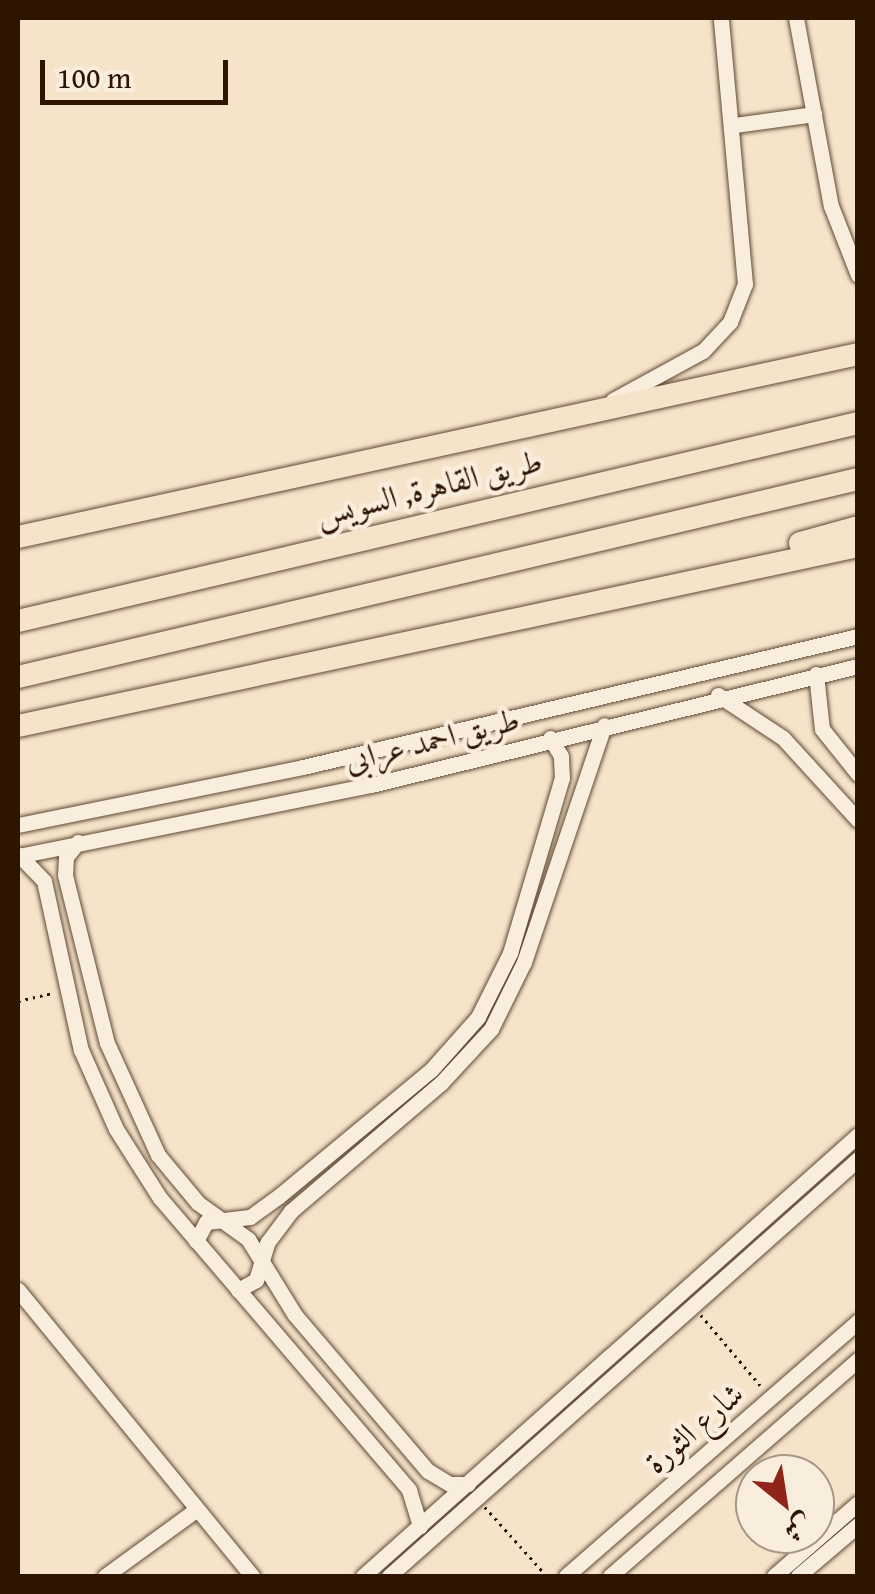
<!DOCTYPE html>
<html>
<head>
<meta charset="utf-8">
<style>
	body { margin:0 }
	#map { position:relative; width:875px; height:1594px; overflow:hidden; background:#f6e4ca; font-family:"Gentium Book Plus",Amiri,serif }
	div>[style] { position:absolute }
	.path>* { height:2.5px; margin-top:-1.25px; transform-origin:0; background:repeating-linear-gradient(90deg,#2e1502 0 2.5px,transparent 0 7.5px) }
	.roads { filter:drop-shadow(0 0 2px #604934) drop-shadow(0 0 2px #604934) }
	.minor>* { height:15px; margin:-7.5px; padding:0 7.5px; transform-origin:7.5px; border-radius:7.5px; background:#f9eddd }
	.highway>* { height:22px; margin:-11px; padding:0 11px; transform-origin:11px; border-radius:11px; background:#f6e4ca }
	span { translate:-50% -50%; white-space:nowrap; text-align:center; line-height:1.15; -webkit-text-stroke:9px #f9eddd; paint-order:stroke }
	.street-label { font-size:32px; color:#2e1502 }
	.frame { position:absolute; inset:0; border:20px solid #2e1502; pointer-events:none }
	.north { position:absolute; left:735px; top:1454px; width:100px; height:100px; box-sizing:border-box; background:#f9eddd; border:2px solid #a89785; border-radius:50%; rotate:150deg; font-size:28px; font-weight:700; line-height:40px; text-align:center; color:#2e1502 }
	.north::after { content:''; display:block; margin:auto; width:35px; height:45px; background:#8f2418; clip-path:polygon(50% 0,100% 100%,50% 72%,0 100%) }
	.scale { position:absolute; left:40px; top:60px; width:188px; height:45px; box-sizing:border-box; border:5px solid #2e1502; border-top:0; padding-left:12px; font-size:30px; line-height:35px; white-space:nowrap; color:#2e1502; -webkit-text-stroke:8px #f9eddd; paint-order:stroke }
</style>
</head>
<body>
<div id="map">
	<div class="path">
		<i style="left:18px;top:1001px;width:35px;rotate:-13deg"></i>
		<i style="left:701px;top:1315px;width:92px;rotate:49.9deg"></i>
		<i style="left:485px;top:1507px;width:93px;rotate:48.1deg"></i>
	</div>
	<div class="roads">
		<div class="minor">
			<i style="left:796px;top:18px;width:191px;rotate:79.5deg"></i>
			<i style="left:831px;top:206px;width:74px;rotate:68.6deg"></i>
			<i style="left:735px;top:125px;width:80px;rotate:-7.9deg"></i>
			<i style="left:613px;top:400px;width:102px;rotate:-28.6deg"></i>
			<i style="left:703px;top:351px;width:40px;rotate:-47deg"></i>
			<i style="left:730px;top:322px;width:41px;rotate:-68.5deg"></i>
			<i style="left:745px;top:284px;width:267px;rotate:-95.2deg"></i>
			<i style="left:816px;top:674px;width:55px;rotate:83.8deg"></i>
			<i style="left:822px;top:729px;width:58px;rotate:51.3deg"></i>
			<i style="left:718px;top:695px;width:78px;rotate:33.5deg"></i>
			<i style="left:783px;top:738px;width:111px;rotate:47.6deg"></i>
			<i style="left:18px;top:825px;width:291px;rotate:-11.5deg"></i>
			<i style="left:303px;top:767px;width:570px;rotate:-13.28deg"></i>
			<i style="left:78px;top:842px;width:19px;rotate:129deg"></i>
			<i style="left:66px;top:857px;width:18px;rotate:93deg"></i>
			<i style="left:65px;top:875px;width:173px;rotate:76deg"></i>
			<i style="left:107px;top:1043px;width:123px;rotate:65.5deg"></i>
			<i style="left:158px;top:1155px;width:62px;rotate:50.2deg"></i>
			<i style="left:198px;top:1203px;width:62px;rotate:35.8deg"></i>
			<i style="left:248px;top:1239px;width:89px;rotate:58.3deg"></i>
			<i style="left:295px;top:1315px;width:205px;rotate:49.6deg"></i>
			<i style="left:428px;top:1471px;width:26px;rotate:31deg"></i>
			<i style="left:450px;top:1484px;width:18px"></i>
			<i style="left:19px;top:855px;width:36px;rotate:46deg"></i>
			<i style="left:44px;top:881px;width:173px;rotate:77.7deg"></i>
			<i style="left:81px;top:1050px;width:86px;rotate:66.1deg"></i>
			<i style="left:116px;top:1129px;width:82px;rotate:57.5deg"></i>
			<i style="left:160px;top:1198px;width:384px;rotate:49.5deg"></i>
			<i style="left:409px;top:1490px;width:38px;rotate:73deg"></i>
			<i style="left:18px;top:856px;width:360px;rotate:-11.4deg"></i>
			<i style="left:371px;top:785px;width:501px;rotate:-13.73deg"></i>
			<i style="left:196px;top:1241px;width:21px;rotate:-62deg"></i>
			<i style="left:206px;top:1222px;width:44px;rotate:-6.5deg"></i>
			<i style="left:250px;top:1217px;width:36px;rotate:-36deg"></i>
			<i style="left:279px;top:1196px;width:197px;rotate:-39.7deg"></i>
			<i style="left:431px;top:1070px;width:71px;rotate:-48.4deg"></i>
			<i style="left:478px;top:1017px;width:72px;rotate:-63.4deg"></i>
			<i style="left:510px;top:953px;width:183px;rotate:-73.5deg"></i>
			<i style="left:562px;top:778px;width:22px;rotate:-93deg"></i>
			<i style="left:561px;top:756px;width:21px;rotate:-121deg"></i>
			<i style="left:18px;top:1290px;width:370px;rotate:50.7deg"></i>
			<i style="left:238px;top:1290px;width:21px;rotate:-29deg"></i>
			<i style="left:256px;top:1280px;width:39px;rotate:-73deg"></i>
			<i style="left:267px;top:1243px;width:40px;rotate:-53deg"></i>
			<i style="left:291px;top:1211px;width:197px;rotate:-40.5deg"></i>
			<i style="left:441px;top:1083px;width:74px;rotate:-47.2deg"></i>
			<i style="left:491px;top:1029px;width:75px;rotate:-63.8deg"></i>
			<i style="left:524px;top:962px;width:250px;rotate:-71.3deg"></i>
			<i style="left:105px;top:1576px;width:112px;rotate:-36deg"></i>
			<i style="left:363px;top:1576px;width:663px;rotate:-41.7deg"></i>
			<i style="left:389px;top:1576px;width:628px;rotate:-41.64deg"></i>
			<i style="left:566px;top:1576px;width:388px;rotate:-41.1deg"></i>
			<i style="left:610px;top:1576px;width:329px;rotate:-41.1deg"></i>
			<i style="left:774px;top:1576px;width:111px;rotate:-41deg"></i>
			<i style="left:798px;top:1576px;width:79px;rotate:-40.4deg"></i>
		</div>
		<div class="highway">
			<i style="left:18px;top:537px;width:860px;rotate:-12.29deg"></i>
			<i style="left:800px;top:543px;width:60px;rotate:-15.4deg"></i>
			<i style="left:18px;top:621px;width:863px;rotate:-13.26deg"></i>
			<i style="left:18px;top:677px;width:863px;rotate:-13.26deg"></i>
			<i style="left:18px;top:726px;width:859px;rotate:-12.09deg"></i>
		</div>
	</div>
	<div class="street-label">
		<span style="left:429px;top:488px;rotate:-14deg">طريق القاهرة, السويس</span>
		<span style="left:432px;top:740px;rotate:-14deg">طريق احمد عرابى</span>
		<span style="left:694px;top:1428px;rotate:-41deg">شارع الثورة</span>
	</div>
	<div class="frame"></div>
	<div class="north">ش</div>
	<div class="scale">100 m</div>
</div>
</body>
</html>
